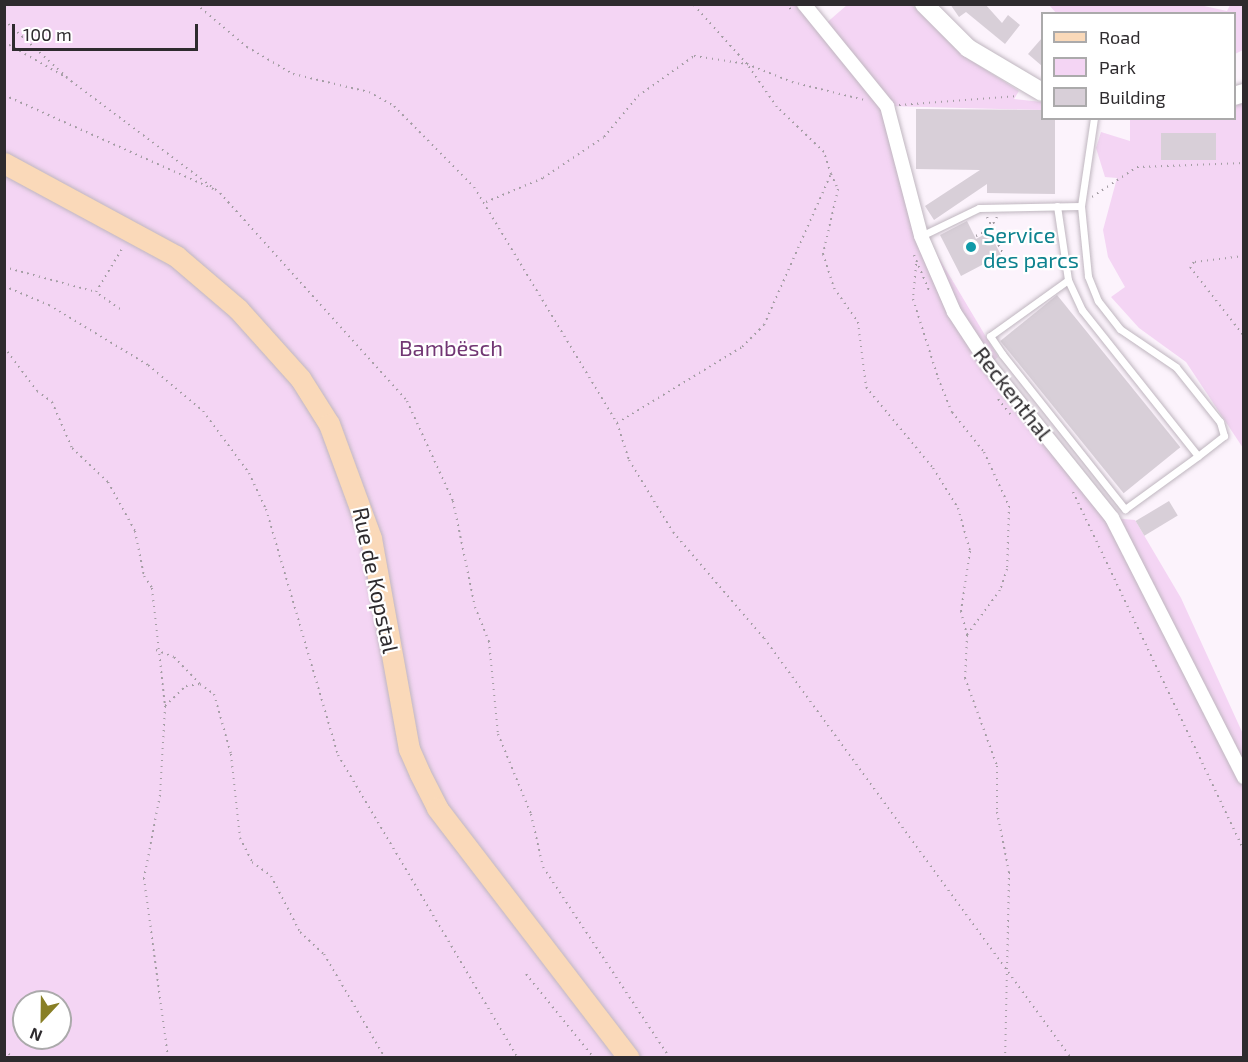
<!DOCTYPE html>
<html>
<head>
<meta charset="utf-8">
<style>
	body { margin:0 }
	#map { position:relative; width:1248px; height:1062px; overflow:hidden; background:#fcf3fc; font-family:"Exo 2",sans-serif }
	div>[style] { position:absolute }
	.green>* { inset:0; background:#f4d5f4 }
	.building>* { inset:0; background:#d8cfd8; transform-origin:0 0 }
	.path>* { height:2px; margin-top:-1px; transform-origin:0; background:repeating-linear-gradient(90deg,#a49da4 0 1.5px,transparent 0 6px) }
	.roads { filter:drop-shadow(0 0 2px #bfb6bf) drop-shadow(0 0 2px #bfb6bf) }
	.service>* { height:7px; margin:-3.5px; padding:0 3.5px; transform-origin:3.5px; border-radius:3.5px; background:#fff }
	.minor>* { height:14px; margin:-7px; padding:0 7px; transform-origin:7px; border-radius:7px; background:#fff }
	.secondary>* { height:18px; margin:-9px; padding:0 9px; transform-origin:9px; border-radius:9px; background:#fff }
	.primary>* { height:21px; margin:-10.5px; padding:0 10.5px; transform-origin:10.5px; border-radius:10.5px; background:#fad9b9 }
	.dots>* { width:16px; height:16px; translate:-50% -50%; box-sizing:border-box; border:3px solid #fff; border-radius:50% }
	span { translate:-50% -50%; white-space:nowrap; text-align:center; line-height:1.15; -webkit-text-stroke:4.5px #fff; paint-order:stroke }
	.culture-label { font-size:22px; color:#0d838f }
	.left { translate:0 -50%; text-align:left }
	.park-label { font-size:22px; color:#723774 }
	.street-label { font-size:22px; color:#2e2b2e }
	.frame { position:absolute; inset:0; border:6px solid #2e2b2e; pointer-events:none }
	.legend { position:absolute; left:1041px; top:12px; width:195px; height:108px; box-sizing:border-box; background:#fff; border:2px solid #abaaab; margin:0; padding:8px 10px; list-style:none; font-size:18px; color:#2e2b2e }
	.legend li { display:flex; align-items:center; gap:12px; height:30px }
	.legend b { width:30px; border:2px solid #abaaab }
	.north { position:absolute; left:12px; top:990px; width:60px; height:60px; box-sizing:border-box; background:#fff; border:2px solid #abaaab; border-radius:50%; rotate:202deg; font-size:16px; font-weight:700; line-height:24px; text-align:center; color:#2e2b2e }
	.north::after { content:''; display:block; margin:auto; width:21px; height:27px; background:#887f26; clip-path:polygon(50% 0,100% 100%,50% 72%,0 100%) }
	.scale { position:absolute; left:12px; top:24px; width:186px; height:27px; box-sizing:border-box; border:3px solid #2e2b2e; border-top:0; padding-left:8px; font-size:18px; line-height:21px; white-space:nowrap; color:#2e2b2e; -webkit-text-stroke:4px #fff; paint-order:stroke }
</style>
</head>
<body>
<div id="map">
	<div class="green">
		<i style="clip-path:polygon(evenodd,804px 4px,824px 25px,847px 5px,912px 5px,962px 55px,1019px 91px,1014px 99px,1042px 102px,1042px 110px,888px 106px,917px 221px,998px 357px,989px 365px,1111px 518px,1135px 520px,1181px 598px,1243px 734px,1243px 761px,1217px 709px,1243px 777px,1243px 1057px,5px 1058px,5px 5px,804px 4px,24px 1002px,60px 1002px,60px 1038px,24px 1038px,24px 1002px)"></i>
		<i style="clip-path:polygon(1195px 4px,1227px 11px,1230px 5px,1243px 5px,1243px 50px,1235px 54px,1234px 14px,1057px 14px,1049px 5px)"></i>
		<i style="clip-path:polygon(1243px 103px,1243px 448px,1186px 362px,1139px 328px,1111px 297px,1125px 287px,1108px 257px,1103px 230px,1117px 178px,1105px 177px,1096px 148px,1101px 132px,1130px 141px,1130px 119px,1234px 118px,1235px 106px)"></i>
	</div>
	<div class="building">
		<i style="clip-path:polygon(950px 4px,985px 4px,1002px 23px,1008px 15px,1020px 25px,1005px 44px,966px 12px,959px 17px)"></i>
		<i style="clip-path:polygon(1042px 38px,1042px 66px,1028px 54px)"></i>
		<i style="clip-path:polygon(916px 109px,1042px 110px,1042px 118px,1055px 118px,1055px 194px,987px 193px,987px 184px,934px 220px,925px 206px,980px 170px,916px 169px)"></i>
		<i style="left:1161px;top:133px;width:55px;height:27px"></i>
		<i style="clip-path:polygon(967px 221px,976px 239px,989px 232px,1001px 255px,961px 276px,940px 235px)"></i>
		<i style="left:1057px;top:295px;width:196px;height:73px;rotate:51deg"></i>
		<i style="left:1169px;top:501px;width:17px;height:39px;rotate:59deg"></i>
	</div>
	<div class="path">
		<i style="left:196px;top:4px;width:67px;rotate:40.1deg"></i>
		<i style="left:247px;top:47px;width:53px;rotate:30.4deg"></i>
		<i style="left:293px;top:74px;width:78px;rotate:13.3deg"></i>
		<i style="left:369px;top:92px;width:29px;rotate:29deg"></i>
		<i style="left:394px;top:106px;width:114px;rotate:45.4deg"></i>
		<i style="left:474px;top:187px;width:276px;rotate:58.8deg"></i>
		<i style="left:617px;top:423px;width:39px;rotate:72deg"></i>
		<i style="left:629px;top:460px;width:84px;rotate:58.6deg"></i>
		<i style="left:673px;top:532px;width:140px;rotate:49.4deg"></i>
		<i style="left:764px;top:638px;width:520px;rotate:53.83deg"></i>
		<i style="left:785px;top:4px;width:9px;rotate:41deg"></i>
		<i style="left:4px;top:20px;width:91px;rotate:42.3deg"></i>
		<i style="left:71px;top:81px;width:186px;rotate:36.9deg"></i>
		<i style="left:220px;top:193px;width:280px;rotate:48deg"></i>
		<i style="left:407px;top:401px;width:110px;rotate:65.3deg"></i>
		<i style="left:453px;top:501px;width:108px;rotate:78.3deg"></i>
		<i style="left:475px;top:607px;width:37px;rotate:68deg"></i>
		<i style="left:489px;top:641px;width:93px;rotate:84.5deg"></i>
		<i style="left:498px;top:734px;width:87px;rotate:67.6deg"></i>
		<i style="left:531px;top:814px;width:54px;rotate:77.2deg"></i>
		<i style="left:543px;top:867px;width:229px;rotate:56.4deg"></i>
		<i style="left:4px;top:42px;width:73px;rotate:29.7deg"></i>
		<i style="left:4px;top:95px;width:231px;rotate:24.2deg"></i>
		<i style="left:899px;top:105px;width:120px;rotate:-4.3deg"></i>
		<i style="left:831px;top:174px;width:17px;rotate:65deg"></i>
		<i style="left:838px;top:189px;width:67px;rotate:103deg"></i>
		<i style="left:823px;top:254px;width:36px;rotate:72deg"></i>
		<i style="left:834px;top:288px;width:42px;rotate:54.8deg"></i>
		<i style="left:858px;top:322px;width:65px;rotate:83deg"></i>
		<i style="left:866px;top:387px;width:105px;rotate:50.4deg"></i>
		<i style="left:933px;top:468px;width:47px;rotate:58deg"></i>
		<i style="left:958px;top:508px;width:45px;rotate:74.4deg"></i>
		<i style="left:970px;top:551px;width:61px;rotate:98.5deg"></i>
		<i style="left:961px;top:611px;width:25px;rotate:76deg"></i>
		<i style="left:967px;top:635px;width:43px;rotate:92.7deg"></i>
		<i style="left:965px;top:678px;width:94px;rotate:70deg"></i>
		<i style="left:997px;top:766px;width:46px;rotate:90deg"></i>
		<i style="left:997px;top:812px;width:61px;rotate:78.7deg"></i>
		<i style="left:1009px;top:872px;width:186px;rotate:91.2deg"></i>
		<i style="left:1092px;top:197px;width:54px;rotate:-33.7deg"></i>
		<i style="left:1137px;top:167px;width:107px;rotate:-2.1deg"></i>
		<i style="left:486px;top:202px;width:62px;rotate:-22.8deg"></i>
		<i style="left:543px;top:178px;width:73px;rotate:-33.9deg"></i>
		<i style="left:604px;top:137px;width:53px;rotate:-50.3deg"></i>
		<i style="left:638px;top:96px;width:69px;rotate:-35.5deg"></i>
		<i style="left:694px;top:56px;width:54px;rotate:8.6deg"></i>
		<i style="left:747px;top:64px;width:48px;rotate:21.8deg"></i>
		<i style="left:792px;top:82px;width:74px;rotate:14deg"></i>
		<i style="left:987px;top:217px;width:11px;rotate:63deg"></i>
		<i style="left:997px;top:217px;width:14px;rotate:120deg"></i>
		<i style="left:990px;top:229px;width:36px;rotate:62deg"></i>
		<i style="left:976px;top:236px;width:16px;rotate:-27deg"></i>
		<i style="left:914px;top:255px;width:39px;rotate:67deg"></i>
		<i style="left:1244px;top:256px;width:50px;rotate:173.2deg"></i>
		<i style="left:1194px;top:262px;width:6px;rotate:129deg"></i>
		<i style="left:1190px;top:267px;width:88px;rotate:52deg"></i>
		<i style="left:916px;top:264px;width:35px;rotate:95deg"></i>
		<i style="left:913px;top:299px;width:83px;rotate:72.4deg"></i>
		<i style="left:938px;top:378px;width:37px;rotate:68deg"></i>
		<i style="left:952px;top:412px;width:51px;rotate:51.3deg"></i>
		<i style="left:984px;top:452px;width:60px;rotate:65.2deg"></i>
		<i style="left:1009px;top:506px;width:63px;rotate:91.8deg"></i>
		<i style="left:1007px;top:569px;width:22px;rotate:108deg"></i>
		<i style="left:1000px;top:590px;width:56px;rotate:126.3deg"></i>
		<i style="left:4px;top:267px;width:95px;rotate:15.2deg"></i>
		<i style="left:4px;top:286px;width:49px;rotate:22.9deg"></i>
		<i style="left:49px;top:305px;width:116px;rotate:31.2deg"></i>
		<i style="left:148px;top:365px;width:72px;rotate:39.9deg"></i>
		<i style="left:203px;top:411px;width:77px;rotate:53.4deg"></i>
		<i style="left:249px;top:473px;width:40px;rotate:65deg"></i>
		<i style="left:266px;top:509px;width:256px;rotate:73.7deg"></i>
		<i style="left:338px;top:755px;width:352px;rotate:59.3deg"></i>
		<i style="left:120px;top:309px;width:29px;rotate:-145deg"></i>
		<i style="left:96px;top:292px;width:52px;rotate:-59deg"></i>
		<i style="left:4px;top:347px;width:55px;rotate:53.1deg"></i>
		<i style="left:37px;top:391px;width:19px;rotate:36deg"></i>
		<i style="left:52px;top:402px;width:50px;rotate:66.5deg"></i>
		<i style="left:72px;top:448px;width:50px;rotate:43.4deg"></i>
		<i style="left:108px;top:482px;width:56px;rotate:61.1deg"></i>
		<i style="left:135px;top:531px;width:46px;rotate:78.7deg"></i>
		<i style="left:144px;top:576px;width:14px;rotate:56deg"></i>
		<i style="left:152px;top:588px;width:119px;rotate:83.7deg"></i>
		<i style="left:165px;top:706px;width:89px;rotate:93.2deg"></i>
		<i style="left:160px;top:795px;width:85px;rotate:100.9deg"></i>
		<i style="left:144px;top:878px;width:182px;rotate:82.4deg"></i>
		<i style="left:998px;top:399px;width:21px;rotate:51deg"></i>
		<i style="left:617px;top:423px;width:146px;rotate:-31.3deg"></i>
		<i style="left:742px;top:347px;width:31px;rotate:-45deg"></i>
		<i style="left:764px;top:325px;width:165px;rotate:-66.1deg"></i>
		<i style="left:831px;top:174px;width:23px;rotate:-108deg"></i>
		<i style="left:824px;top:152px;width:65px;rotate:-136.2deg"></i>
		<i style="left:777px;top:107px;width:52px;rotate:-124.9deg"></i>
		<i style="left:747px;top:64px;width:81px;rotate:-132deg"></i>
		<i style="left:1073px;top:492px;width:398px;rotate:64.5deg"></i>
		<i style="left:156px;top:650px;width:19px;rotate:21deg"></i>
		<i style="left:174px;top:657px;width:37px;rotate:46deg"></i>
		<i style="left:165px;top:706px;width:29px;rotate:-44deg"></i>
		<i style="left:186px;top:686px;width:14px;rotate:-8deg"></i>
		<i style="left:200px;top:684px;width:17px;rotate:36deg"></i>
		<i style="left:214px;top:694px;width:62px;rotate:74.2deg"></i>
		<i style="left:231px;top:754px;width:84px;rotate:83.9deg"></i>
		<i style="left:240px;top:838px;width:27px;rotate:63deg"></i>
		<i style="left:252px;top:862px;width:24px;rotate:36deg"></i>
		<i style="left:271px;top:876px;width:63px;rotate:62.6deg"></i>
		<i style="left:300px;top:932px;width:33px;rotate:43deg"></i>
		<i style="left:324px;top:954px;width:121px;rotate:59.6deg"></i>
		<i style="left:526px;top:974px;width:108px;rotate:51deg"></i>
		<i style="left:4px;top:1050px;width:13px;rotate:39deg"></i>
	</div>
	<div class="roads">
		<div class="service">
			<i style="left:1057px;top:206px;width:75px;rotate:81.5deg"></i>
			<i style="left:1068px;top:280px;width:33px;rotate:65deg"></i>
			<i style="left:1082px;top:310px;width:186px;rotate:51.5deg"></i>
			<i style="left:1198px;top:456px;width:33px;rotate:-38deg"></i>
			<i style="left:1224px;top:436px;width:15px;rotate:-106deg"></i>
			<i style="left:1220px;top:422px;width:70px;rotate:-128.7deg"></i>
			<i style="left:1176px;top:367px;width:68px;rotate:-145.8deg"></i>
			<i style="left:1120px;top:329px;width:36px;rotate:-128deg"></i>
			<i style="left:1098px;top:301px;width:27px;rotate:-112deg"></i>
			<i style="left:1088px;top:276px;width:70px;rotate:-95.7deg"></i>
			<i style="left:921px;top:236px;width:64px;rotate:-25.8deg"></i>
			<i style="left:979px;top:208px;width:102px;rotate:-1.1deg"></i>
			<i style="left:1081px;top:206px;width:89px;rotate:-81.6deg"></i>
			<i style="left:1068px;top:280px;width:96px;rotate:144.3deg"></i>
			<i style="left:990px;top:336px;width:22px;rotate:56deg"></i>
			<i style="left:1002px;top:354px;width:198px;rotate:51.6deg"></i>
			<i style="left:1125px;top:509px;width:90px;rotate:-36deg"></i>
		</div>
		<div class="minor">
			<i style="left:804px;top:4px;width:132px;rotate:50.9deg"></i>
			<i style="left:887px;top:106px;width:134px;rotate:75.3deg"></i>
			<i style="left:921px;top:236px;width:83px;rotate:66.5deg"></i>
			<i style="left:954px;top:312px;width:64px;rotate:56.6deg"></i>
			<i style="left:989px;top:365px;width:196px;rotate:51.2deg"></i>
			<i style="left:1112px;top:518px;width:291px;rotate:63deg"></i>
		</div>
		<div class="secondary">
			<i style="left:924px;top:4px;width:62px;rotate:45deg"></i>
			<i style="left:968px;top:48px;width:86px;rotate:30.7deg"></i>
			<i style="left:1234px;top:96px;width:10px;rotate:-17deg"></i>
		</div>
		<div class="primary">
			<i style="left:4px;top:163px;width:196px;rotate:28.4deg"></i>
			<i style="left:176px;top:256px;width:82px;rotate:40.5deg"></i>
			<i style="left:238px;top:309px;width:93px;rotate:48.1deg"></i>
			<i style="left:300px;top:378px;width:54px;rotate:57.8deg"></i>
			<i style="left:329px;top:424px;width:121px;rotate:69.8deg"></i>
			<i style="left:371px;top:538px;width:214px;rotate:79.8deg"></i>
			<i style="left:409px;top:749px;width:27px;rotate:66deg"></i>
			<i style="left:420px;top:774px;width:38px;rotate:63deg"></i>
			<i style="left:437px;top:808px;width:315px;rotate:52.5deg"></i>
		</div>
	</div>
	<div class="dots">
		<i style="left:971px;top:247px;background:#0f9aa8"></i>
	</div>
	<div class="culture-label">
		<span class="left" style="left:983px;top:247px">Service<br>des parcs</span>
	</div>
	<div class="park-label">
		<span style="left:451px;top:348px">Bambësch</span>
	</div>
	<div class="street-label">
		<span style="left:1013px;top:393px;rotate:52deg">Reckenthal</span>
		<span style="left:376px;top:580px;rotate:78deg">Rue de Kopstal</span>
	</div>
	<div class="frame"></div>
	<ul class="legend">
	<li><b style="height:8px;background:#fad9b9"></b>Road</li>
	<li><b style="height:16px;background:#f4d5f4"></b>Park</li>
	<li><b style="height:16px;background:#d8cfd8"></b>Building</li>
	</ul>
	<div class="north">N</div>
	<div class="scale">100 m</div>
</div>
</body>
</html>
